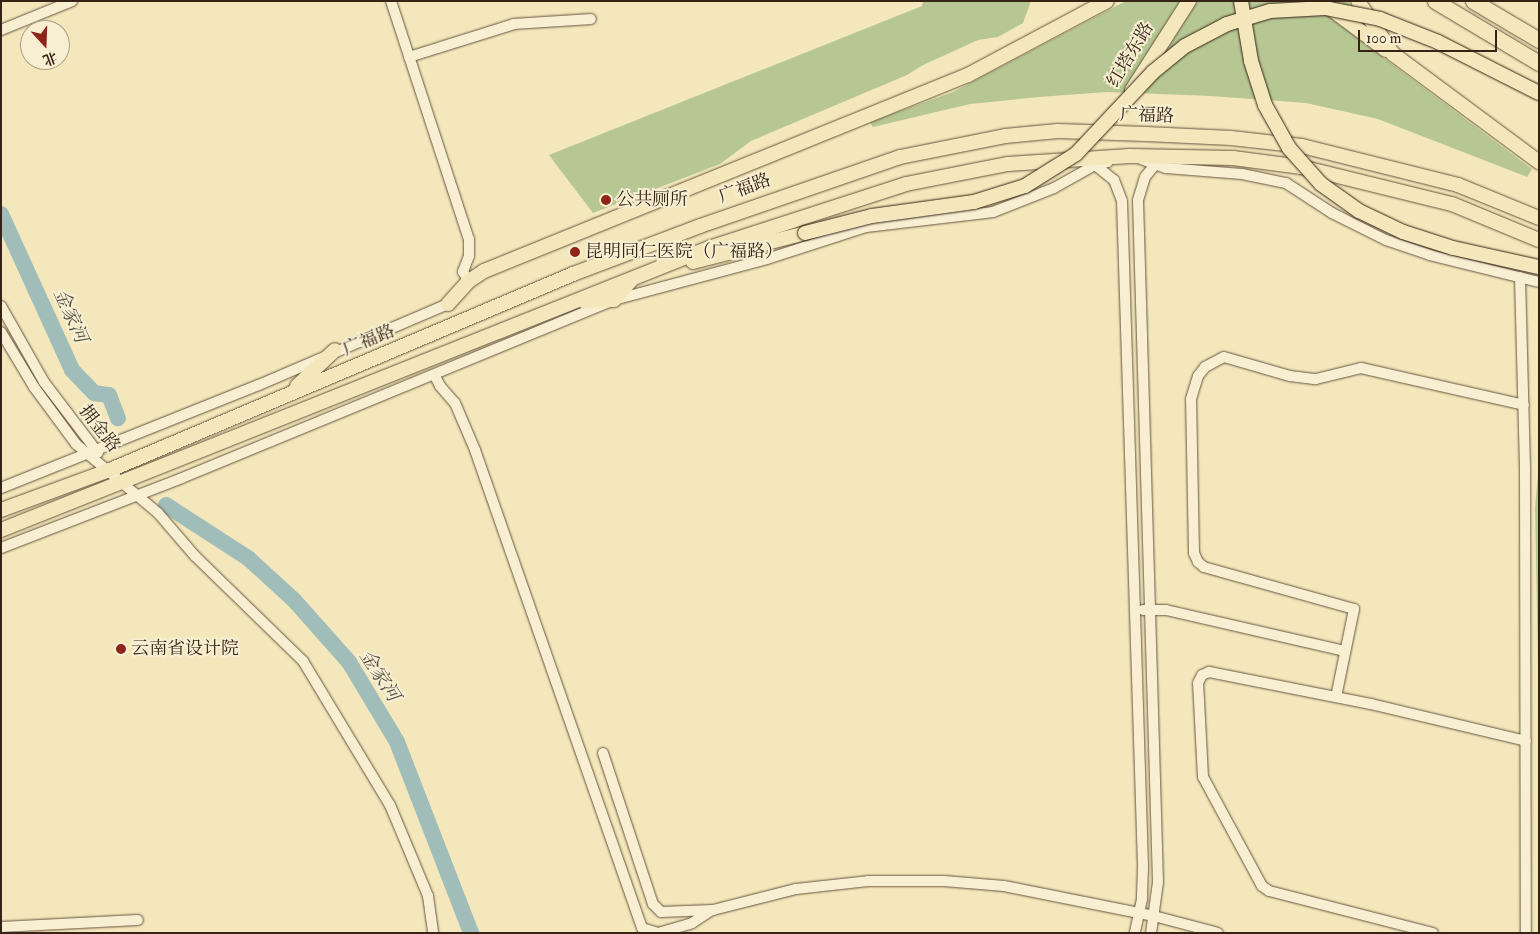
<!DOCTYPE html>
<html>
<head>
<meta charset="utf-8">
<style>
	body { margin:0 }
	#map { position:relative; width:1540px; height:934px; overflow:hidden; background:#f4e7bb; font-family:"IM FELL Double Pica","Noto Serif SC",serif }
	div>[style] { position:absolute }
	.green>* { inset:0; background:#b6c794 }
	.river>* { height:16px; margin:-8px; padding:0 8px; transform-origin:8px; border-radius:8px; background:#a0bdba }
	.roads { filter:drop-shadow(0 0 1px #66543f) drop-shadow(0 0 1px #66543f) }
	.minor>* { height:10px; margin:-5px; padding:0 5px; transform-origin:5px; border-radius:5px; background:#f8efd3 }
	.major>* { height:14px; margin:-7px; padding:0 7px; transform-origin:7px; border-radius:7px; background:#f4e7bb }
	.highway>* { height:15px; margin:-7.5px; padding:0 7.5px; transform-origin:7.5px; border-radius:7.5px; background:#f4e7bb }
	.bridges { filter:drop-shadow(0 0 1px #362316) drop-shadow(0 0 1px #362316) }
	.major-bridge>* { height:14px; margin:-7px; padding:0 7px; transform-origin:7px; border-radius:7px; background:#f4e7bb }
	.dots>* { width:14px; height:14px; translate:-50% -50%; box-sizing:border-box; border:2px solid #f8efd3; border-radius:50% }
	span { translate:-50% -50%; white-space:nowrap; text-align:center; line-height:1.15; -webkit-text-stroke:4px #f8efd3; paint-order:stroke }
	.street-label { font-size:18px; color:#362316 }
	.poi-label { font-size:18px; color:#362316 }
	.left { translate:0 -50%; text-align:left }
	.water-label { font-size:19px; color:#565147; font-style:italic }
	.frame { position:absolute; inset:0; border:2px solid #362316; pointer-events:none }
	.north { position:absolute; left:20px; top:20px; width:50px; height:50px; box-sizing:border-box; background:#f8efd3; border:1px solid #aa9d87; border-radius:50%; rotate:160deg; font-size:14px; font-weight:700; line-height:20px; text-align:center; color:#362316 }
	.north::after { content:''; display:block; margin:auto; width:18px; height:22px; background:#8f2418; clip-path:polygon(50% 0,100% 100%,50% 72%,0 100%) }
	.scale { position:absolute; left:1358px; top:30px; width:139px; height:22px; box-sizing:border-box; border:2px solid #362316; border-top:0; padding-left:6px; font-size:15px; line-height:18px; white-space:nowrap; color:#362316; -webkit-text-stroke:4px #f8efd3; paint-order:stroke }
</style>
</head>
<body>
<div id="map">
	<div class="green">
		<i style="clip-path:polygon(923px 1px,1031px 1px,1023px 23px,998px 37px,978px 40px,923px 65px,907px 75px,751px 141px,720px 164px,593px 213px,549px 155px,922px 6px)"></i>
		<i style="clip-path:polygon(1126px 1px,1348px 1px,1369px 47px,1532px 169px,1527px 177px,1378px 119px,1306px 103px,1211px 96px,1107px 92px,1039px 97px,970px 104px,873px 127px,870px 122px,953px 92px)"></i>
		<i style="clip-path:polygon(1539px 462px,1539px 716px,1535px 508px)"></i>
	</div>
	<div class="river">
		<i style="left:1px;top:214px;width:171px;rotate:65.5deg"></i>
		<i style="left:72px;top:370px;width:32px;rotate:46deg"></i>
		<i style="left:94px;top:393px;width:15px;rotate:8deg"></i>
		<i style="left:109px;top:395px;width:25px;rotate:69deg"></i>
		<i style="left:166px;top:505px;width:98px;rotate:32.9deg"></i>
		<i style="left:248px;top:558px;width:62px;rotate:42.4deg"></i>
		<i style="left:294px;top:600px;width:83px;rotate:48.4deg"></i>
		<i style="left:349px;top:662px;width:93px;rotate:59deg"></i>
		<i style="left:397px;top:742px;width:205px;rotate:68.8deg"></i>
	</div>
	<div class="roads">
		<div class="minor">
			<i style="left:391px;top:1px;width:250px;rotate:71.9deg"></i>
			<i style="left:469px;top:239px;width:17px;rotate:90deg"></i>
			<i style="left:469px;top:256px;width:17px;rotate:111deg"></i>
			<i style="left:463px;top:272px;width:11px;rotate:56deg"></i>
			<i style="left:1px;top:30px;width:77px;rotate:-22.2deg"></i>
			<i style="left:409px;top:57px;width:110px;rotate:-17.4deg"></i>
			<i style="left:514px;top:24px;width:77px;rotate:-3.7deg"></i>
			<i style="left:1141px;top:159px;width:27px;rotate:20deg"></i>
			<i style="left:1166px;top:168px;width:76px;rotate:4.5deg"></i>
			<i style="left:1242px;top:174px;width:45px;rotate:11.6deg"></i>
			<i style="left:1286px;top:183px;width:55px;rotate:33.1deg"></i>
			<i style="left:1332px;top:213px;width:60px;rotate:26.6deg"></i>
			<i style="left:1386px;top:240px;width:46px;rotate:18.8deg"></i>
			<i style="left:1430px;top:255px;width:112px;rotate:13.9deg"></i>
			<i style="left:1094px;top:164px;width:26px;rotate:39deg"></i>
			<i style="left:1114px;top:180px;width:22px;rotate:69deg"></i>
			<i style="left:1122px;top:201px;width:666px;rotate:88.19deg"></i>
			<i style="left:1143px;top:867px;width:32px;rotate:92deg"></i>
			<i style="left:1142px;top:899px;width:35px;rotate:102deg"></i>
			<i style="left:1520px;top:277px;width:192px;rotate:88.5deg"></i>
			<i style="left:1525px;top:469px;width:464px;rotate:89.9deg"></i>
			<i style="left:1px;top:306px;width:87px;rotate:60.5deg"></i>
			<i style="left:44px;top:382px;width:89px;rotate:52.7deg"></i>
			<i style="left:1px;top:332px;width:64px;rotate:59deg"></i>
			<i style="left:34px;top:387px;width:71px;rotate:53.6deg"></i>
			<i style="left:76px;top:444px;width:107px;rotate:40.1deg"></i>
			<i style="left:158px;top:513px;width:57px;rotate:49.3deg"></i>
			<i style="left:195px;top:556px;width:151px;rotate:44.2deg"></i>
			<i style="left:303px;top:661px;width:168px;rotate:58.9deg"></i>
			<i style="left:390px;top:805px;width:99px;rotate:67.3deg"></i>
			<i style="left:428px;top:896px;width:37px;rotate:82deg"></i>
			<i style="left:435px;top:376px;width:11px;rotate:63deg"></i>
			<i style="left:440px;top:386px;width:23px;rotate:49deg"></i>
			<i style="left:455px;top:403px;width:51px;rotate:66.9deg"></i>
			<i style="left:475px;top:450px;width:506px;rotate:70.74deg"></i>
			<i style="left:642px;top:928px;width:17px;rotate:17deg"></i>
			<i style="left:658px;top:933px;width:35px;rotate:-16deg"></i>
			<i style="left:692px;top:923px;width:24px;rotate:-33deg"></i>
			<i style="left:1px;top:488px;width:278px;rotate:-21.8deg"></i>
			<i style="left:259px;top:385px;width:206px;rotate:-23.2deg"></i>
			<i style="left:1px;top:548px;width:194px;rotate:-21.1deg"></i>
			<i style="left:182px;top:478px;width:467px;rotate:-22.4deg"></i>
			<i style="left:614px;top:300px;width:158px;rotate:-15deg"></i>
			<i style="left:767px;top:259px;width:104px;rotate:-17.9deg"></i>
			<i style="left:866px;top:227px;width:128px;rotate:-6.7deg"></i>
			<i style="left:993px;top:212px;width:66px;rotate:-21.5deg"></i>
			<i style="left:1054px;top:188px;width:47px;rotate:-29.3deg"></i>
			<i style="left:1095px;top:165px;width:13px;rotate:-13deg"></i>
			<i style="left:1143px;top:610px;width:23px"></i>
			<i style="left:1166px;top:610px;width:184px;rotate:12.9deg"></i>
			<i style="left:1336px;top:697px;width:90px;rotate:-78.4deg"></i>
			<i style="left:1354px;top:609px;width:156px;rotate:-164.4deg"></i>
			<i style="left:1204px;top:567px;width:8px;rotate:-140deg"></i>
			<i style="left:1198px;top:562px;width:10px;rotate:-114deg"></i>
			<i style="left:1194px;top:553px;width:154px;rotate:-91.1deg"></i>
			<i style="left:1191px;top:399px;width:24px;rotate:-73deg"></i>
			<i style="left:1198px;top:376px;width:11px;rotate:-52deg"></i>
			<i style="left:1205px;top:367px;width:21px;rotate:-28deg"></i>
			<i style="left:1224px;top:357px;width:69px;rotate:16.1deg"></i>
			<i style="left:1290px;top:376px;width:26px;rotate:7deg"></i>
			<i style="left:1316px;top:379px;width:46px;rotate:-13.7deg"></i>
			<i style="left:1361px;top:368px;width:167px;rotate:12.8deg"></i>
			<i style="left:603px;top:753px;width:159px;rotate:71.7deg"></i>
			<i style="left:653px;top:904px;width:11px;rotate:45deg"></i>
			<i style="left:661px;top:912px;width:52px;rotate:-2.2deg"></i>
			<i style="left:713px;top:910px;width:86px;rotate:-14.2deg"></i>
			<i style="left:796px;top:889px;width:72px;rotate:-6.3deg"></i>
			<i style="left:868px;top:881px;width:76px"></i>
			<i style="left:944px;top:881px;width:60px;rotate:4.8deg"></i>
			<i style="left:1004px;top:886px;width:153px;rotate:11.3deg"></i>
			<i style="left:1154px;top:916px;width:66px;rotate:14.9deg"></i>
			<i style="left:1px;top:927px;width:137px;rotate:-2.9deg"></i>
			<i style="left:1151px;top:933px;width:51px;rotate:-82.2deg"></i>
			<i style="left:1158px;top:882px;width:682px;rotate:-91.68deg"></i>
			<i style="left:1138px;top:200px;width:24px;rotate:-73deg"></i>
			<i style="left:1145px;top:177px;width:21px;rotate:-51deg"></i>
			<i style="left:1433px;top:933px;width:169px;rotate:-165.6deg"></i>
			<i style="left:1269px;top:891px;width:9px;rotate:-144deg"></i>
			<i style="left:1262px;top:886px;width:124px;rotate:-118.4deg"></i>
			<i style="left:1203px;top:777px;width:94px;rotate:-93deg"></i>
			<i style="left:1198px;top:683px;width:9px;rotate:-63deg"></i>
			<i style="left:1202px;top:675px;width:8px;rotate:-23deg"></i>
			<i style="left:1209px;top:672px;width:165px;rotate:11.2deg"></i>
			<i style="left:1371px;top:704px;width:159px;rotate:13.4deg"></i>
		</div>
		<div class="major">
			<i style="left:1320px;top:1px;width:82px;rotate:36.6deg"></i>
			<i style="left:1358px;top:1px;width:64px;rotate:56.6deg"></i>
			<i style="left:1393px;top:54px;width:182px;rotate:36.5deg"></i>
			<i style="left:1132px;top:90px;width:106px;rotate:-57.4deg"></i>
			<i style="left:693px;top:262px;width:116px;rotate:-14.5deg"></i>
			<i style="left:583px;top:301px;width:31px;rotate:-2deg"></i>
			<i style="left:614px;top:300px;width:28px;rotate:-49deg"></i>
			<i style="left:448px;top:304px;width:31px;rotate:-48deg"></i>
			<i style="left:469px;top:281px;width:18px;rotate:-34deg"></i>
			<i style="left:484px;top:271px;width:522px;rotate:-22.05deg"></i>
			<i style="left:968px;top:75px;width:157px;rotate:-28deg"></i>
			<i style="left:297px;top:386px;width:52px;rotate:-43.5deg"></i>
			<i style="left:1px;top:510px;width:116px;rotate:-20.2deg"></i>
			<i style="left:110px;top:470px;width:503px;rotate:-22.94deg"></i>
			<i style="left:573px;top:274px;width:136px;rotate:-20.7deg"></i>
			<i style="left:700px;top:226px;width:212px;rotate:-19deg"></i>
			<i style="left:900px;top:157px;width:107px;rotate:-11.3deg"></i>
			<i style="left:1005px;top:136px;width:53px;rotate:-5.4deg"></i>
			<i style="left:1058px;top:131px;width:88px;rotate:2deg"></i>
			<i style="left:1146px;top:134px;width:85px;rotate:2.7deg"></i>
			<i style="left:1231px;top:138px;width:71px;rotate:6.4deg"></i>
			<i style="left:1302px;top:146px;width:161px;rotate:14deg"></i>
			<i style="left:1458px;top:185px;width:87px;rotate:22.2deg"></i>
			<i style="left:1px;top:530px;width:762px;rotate:-21.72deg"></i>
			<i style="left:709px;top:248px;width:207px;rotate:-18deg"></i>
			<i style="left:906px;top:184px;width:104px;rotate:-11.1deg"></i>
			<i style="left:1008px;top:164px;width:122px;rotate:-3.8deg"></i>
			<i style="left:1130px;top:156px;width:103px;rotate:1.1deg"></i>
			<i style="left:1233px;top:158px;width:69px;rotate:7.5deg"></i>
			<i style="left:1301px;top:167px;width:155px;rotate:13.8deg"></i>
			<i style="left:1452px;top:204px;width:94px;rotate:22.5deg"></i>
		</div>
		<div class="highway">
			<i style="left:1435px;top:1px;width:121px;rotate:30.8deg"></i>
			<i style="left:1473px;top:1px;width:77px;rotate:30.6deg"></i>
		</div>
	</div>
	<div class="bridges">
		<div class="major-bridge">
			<i style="left:1241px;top:1px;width:61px;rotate:80.5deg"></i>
			<i style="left:1251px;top:61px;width:46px;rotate:72.3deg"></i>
			<i style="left:1265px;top:105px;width:49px;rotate:60.8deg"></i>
			<i style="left:1289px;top:148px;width:48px;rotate:48.4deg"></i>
			<i style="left:1321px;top:184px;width:47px;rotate:35.4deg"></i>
			<i style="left:1359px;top:211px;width:49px;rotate:25.5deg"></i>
			<i style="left:1403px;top:232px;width:52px;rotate:17.7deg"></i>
			<i style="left:1453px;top:248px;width:88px;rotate:12.5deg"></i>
			<i style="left:805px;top:233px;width:69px;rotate:-14.2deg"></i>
			<i style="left:872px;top:216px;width:103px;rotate:-7.8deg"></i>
			<i style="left:974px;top:202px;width:53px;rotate:-17.4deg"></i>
			<i style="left:1025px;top:186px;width:60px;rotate:-32.1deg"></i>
			<i style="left:1076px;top:154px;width:112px;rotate:-46.8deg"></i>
			<i style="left:1153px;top:72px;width:41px;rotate:-39.1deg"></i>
			<i style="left:1185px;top:46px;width:47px;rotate:-27.6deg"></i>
			<i style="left:1227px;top:24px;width:45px;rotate:-16.8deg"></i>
			<i style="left:1270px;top:11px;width:55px;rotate:-3.1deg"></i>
			<i style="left:1325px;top:8px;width:56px;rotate:11.3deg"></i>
			<i style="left:1380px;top:19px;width:62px;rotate:21.6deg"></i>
			<i style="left:1438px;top:42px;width:113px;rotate:26.8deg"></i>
		</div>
	</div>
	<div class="dots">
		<i style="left:606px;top:200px;background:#8f2418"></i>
		<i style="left:575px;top:252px;background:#8f2418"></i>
		<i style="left:121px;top:649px;background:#8f2418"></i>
	</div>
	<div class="street-label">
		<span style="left:1131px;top:55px;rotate:-59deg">红塔东路</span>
		<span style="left:1147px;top:116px;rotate:2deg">广福路</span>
		<span style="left:745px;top:189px;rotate:-20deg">广福路</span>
		<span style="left:369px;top:341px;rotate:-22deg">广福路</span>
		<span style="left:99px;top:429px;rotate:52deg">拥金路</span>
	</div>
	<div class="poi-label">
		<span class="left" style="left:616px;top:200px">公共厕所</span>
		<span class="left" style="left:585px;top:252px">昆明同仁医院（广福路）</span>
		<span class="left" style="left:131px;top:649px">云南省设计院</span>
	</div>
	<div class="water-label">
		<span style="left:70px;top:316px;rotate:66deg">金家河</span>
		<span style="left:379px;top:676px;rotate:57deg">金家河</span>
	</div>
	<div class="frame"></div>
	<div class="north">北</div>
	<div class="scale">100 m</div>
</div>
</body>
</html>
